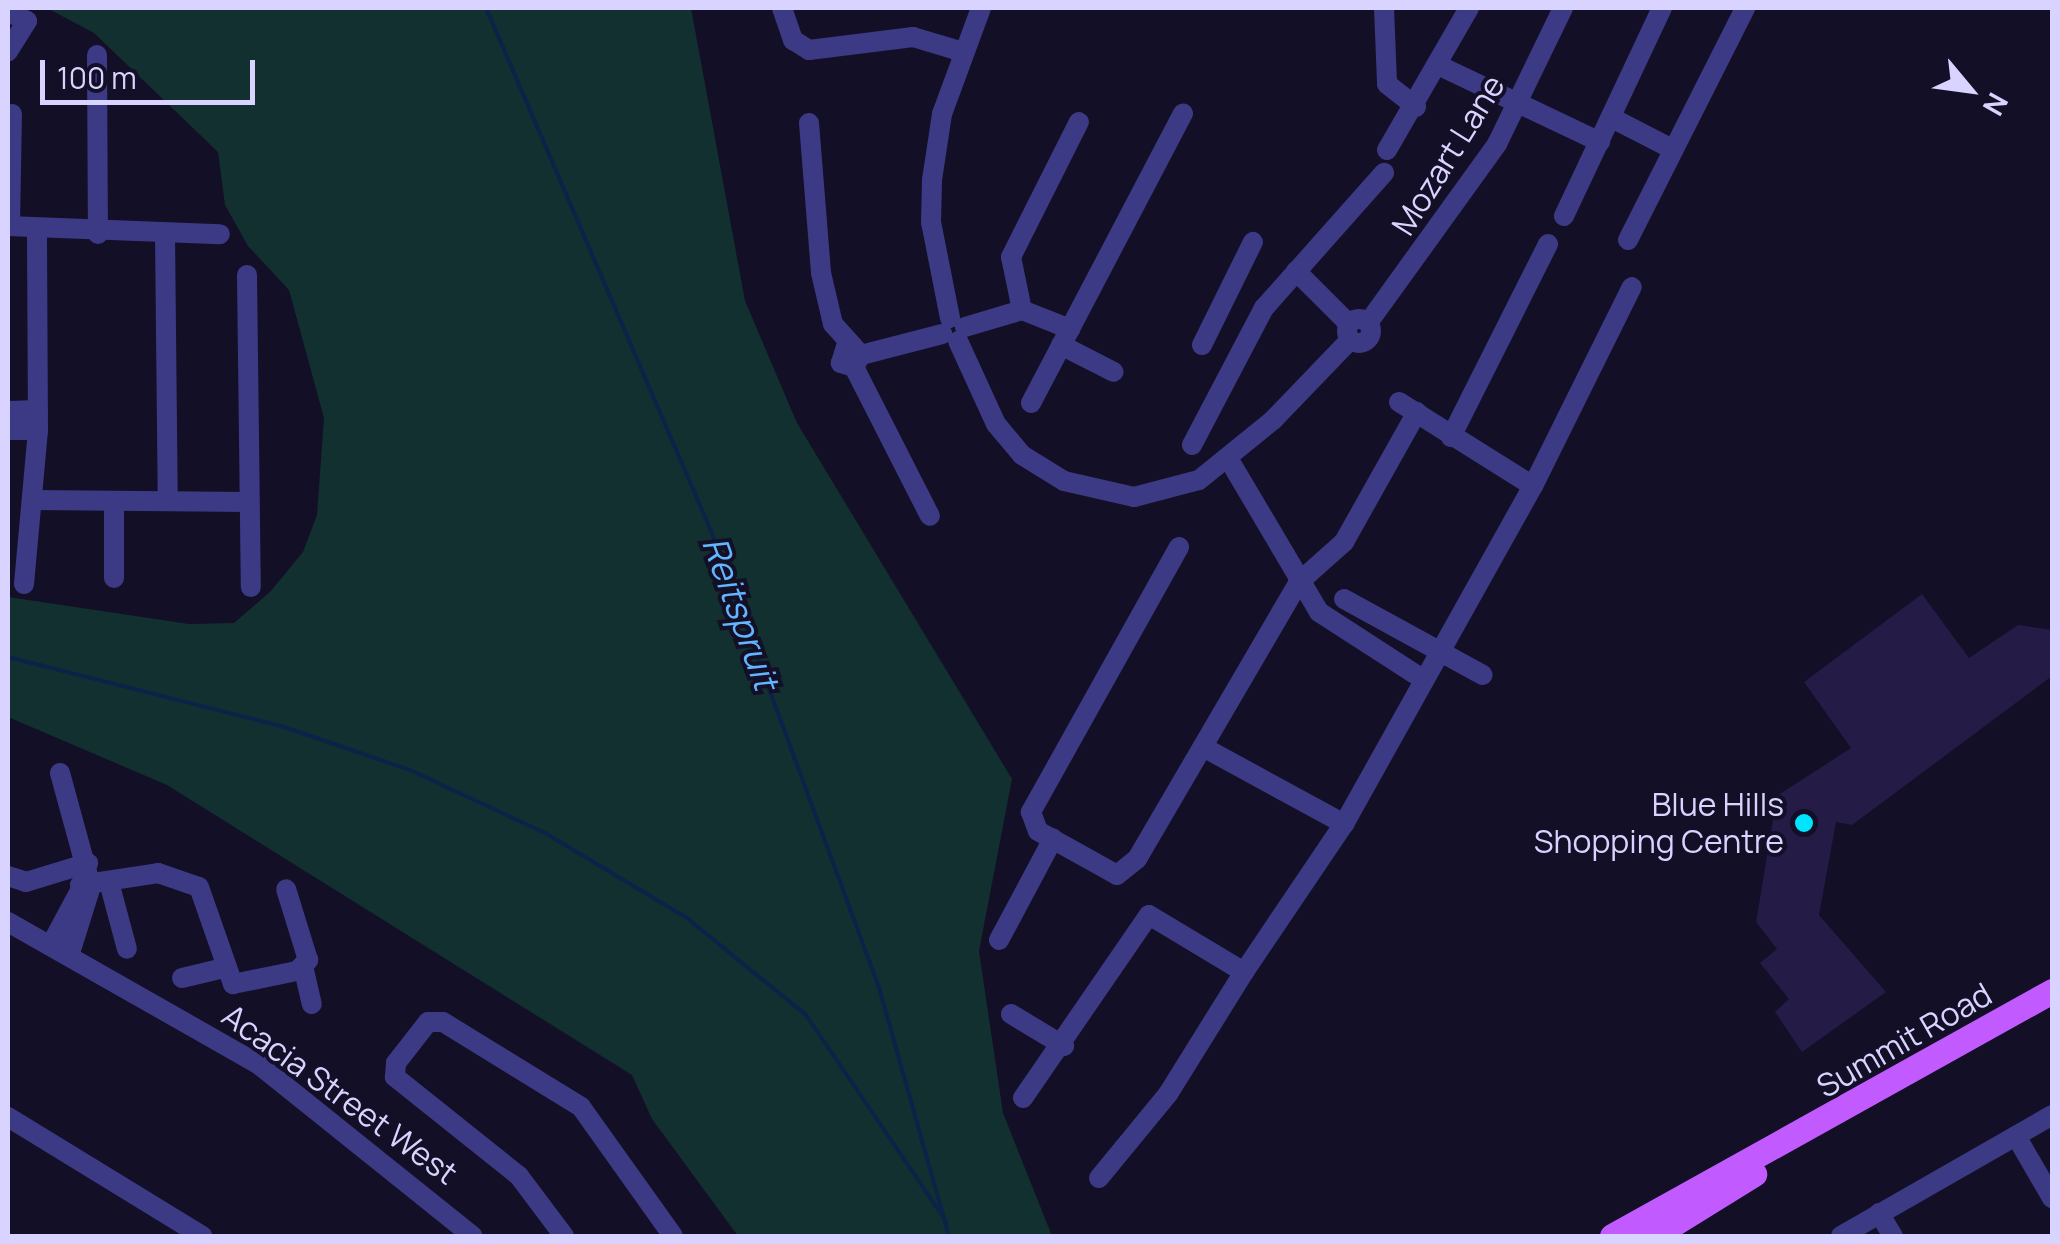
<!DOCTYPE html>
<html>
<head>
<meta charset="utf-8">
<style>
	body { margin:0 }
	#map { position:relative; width:2060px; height:1244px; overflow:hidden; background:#130f26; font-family:Manrope,sans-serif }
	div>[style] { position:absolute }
	.green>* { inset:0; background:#12302f }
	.stream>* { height:4px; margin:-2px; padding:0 2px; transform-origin:2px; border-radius:2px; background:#0c2248 }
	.building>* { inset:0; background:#241b47 }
	.minor>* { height:20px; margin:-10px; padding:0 10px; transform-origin:10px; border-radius:10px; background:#3d3a85 }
	.minor>.ring { margin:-10px; padding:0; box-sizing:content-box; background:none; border:20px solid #3d3a85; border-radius:50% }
	.major>* { height:25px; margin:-12.5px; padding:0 12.5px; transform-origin:12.5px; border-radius:12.5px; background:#c25bff }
	.dots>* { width:28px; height:28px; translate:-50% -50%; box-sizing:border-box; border:5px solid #130f26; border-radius:50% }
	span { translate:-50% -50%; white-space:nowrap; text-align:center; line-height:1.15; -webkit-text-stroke:8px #130f26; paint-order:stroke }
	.street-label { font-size:32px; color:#d9d4ff }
	.poi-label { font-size:32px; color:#d9d4ff }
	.right { translate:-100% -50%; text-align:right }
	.water-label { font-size:35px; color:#62b6ff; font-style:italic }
	.frame { position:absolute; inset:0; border:10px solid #d9d4ff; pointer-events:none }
	.north { position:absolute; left:1920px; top:40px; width:100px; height:100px; -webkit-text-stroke:8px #130f26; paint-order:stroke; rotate:119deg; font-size:28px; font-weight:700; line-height:40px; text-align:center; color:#d9d4ff }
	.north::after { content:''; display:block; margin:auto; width:35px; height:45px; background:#d9d4ff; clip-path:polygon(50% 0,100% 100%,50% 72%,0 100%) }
	.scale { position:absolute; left:40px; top:60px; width:215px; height:45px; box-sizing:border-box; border:5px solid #d9d4ff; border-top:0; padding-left:12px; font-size:30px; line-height:35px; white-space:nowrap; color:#d9d4ff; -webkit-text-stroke:8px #130f26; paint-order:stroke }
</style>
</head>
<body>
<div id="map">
	<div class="green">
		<i style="clip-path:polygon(47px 8px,691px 8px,745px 301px,797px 423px,1012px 779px,979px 951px,1003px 1113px,1052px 1236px,738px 1236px,652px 1119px,632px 1075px,167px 785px,8px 717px,8px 597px,189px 624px,234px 623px,270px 592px,303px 552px,317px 515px,324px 418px,289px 290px,248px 246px,225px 205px,218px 152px,94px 33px)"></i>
	</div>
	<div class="stream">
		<i style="left:486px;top:8px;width:569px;rotate:66.72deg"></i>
		<i style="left:711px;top:531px;width:490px;rotate:69.8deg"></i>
		<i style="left:880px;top:991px;width:255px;rotate:74.3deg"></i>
		<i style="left:8px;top:657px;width:282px;rotate:14.2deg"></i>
		<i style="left:281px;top:726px;width:136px;rotate:18.8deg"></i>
		<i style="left:410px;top:770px;width:149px;rotate:25deg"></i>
		<i style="left:545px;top:833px;width:165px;rotate:30.9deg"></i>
		<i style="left:687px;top:918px;width:154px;rotate:39.2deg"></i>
		<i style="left:806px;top:1015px;width:249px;rotate:55.8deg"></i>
	</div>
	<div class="building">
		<i style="clip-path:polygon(1922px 594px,1969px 658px,2018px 625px,2052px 630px,2052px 676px,1852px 825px,1836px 822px,1819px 915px,1886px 992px,1802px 1052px,1775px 1012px,1789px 999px,1760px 963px,1777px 949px,1756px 922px,1777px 796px,1851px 748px,1804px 682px)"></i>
	</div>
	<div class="minor">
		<i style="left:782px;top:8px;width:34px;rotate:71deg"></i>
		<i style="left:793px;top:40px;width:19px;rotate:32deg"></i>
		<i style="left:809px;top:50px;width:105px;rotate:-7.1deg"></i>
		<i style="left:913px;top:37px;width:52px;rotate:16.7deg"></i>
		<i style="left:1384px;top:8px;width:76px;rotate:87.7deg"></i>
		<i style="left:1387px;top:84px;width:37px;rotate:38deg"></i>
		<i style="left:8px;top:12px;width:21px;rotate:25deg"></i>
		<i style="left:27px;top:21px;width:36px;rotate:122deg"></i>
		<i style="left:97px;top:55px;width:179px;rotate:89.7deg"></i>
		<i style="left:1442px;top:67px;width:175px;rotate:25.4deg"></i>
		<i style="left:1612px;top:118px;width:68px;rotate:27.3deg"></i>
		<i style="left:809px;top:123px;width:150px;rotate:85.4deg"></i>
		<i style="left:821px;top:273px;width:52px;rotate:76.8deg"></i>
		<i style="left:833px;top:324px;width:42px;rotate:47.9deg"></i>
		<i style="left:861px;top:355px;width:14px;rotate:120deg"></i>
		<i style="left:854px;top:367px;width:14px;rotate:-163deg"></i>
		<i style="left:841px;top:363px;width:17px;rotate:-73deg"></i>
		<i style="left:1387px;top:150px;width:164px;rotate:-60deg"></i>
		<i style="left:1564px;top:216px;width:230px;rotate:-64.8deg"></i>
		<i style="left:8px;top:226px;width:212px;rotate:2.2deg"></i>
		<i style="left:10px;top:226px;width:112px;rotate:-89deg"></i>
		<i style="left:165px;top:235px;width:266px;rotate:89.4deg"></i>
		<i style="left:1628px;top:240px;width:260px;rotate:-63.2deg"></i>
		<i style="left:1296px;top:271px;width:75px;rotate:45deg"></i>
		<i style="left:247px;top:275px;width:312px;rotate:89.3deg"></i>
		<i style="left:1022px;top:310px;width:54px;rotate:-101.7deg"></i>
		<i style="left:1011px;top:257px;width:151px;rotate:-63.3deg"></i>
		<i style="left:950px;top:318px;width:98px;rotate:-101.2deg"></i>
		<i style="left:931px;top:222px;width:42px;rotate:-88.6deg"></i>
		<i style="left:932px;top:180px;width:67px;rotate:-81.4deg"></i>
		<i style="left:942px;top:114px;width:113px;rotate:-69.8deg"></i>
		<i class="ring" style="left:1347px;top:319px;width:4px;height:4px"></i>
		<i style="left:1368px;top:323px;width:221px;rotate:-54.2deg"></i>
		<i style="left:1497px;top:144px;width:151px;rotate:-64.1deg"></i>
		<i style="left:965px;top:327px;width:59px;rotate:-16.6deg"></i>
		<i style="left:1022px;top:310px;width:52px;rotate:21.6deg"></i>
		<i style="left:958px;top:341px;width:91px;rotate:65.4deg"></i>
		<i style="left:996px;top:424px;width:40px;rotate:50deg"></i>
		<i style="left:1022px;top:455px;width:49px;rotate:31.8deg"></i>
		<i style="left:1064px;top:481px;width:72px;rotate:12.9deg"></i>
		<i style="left:1134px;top:497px;width:67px;rotate:-14.7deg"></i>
		<i style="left:1199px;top:480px;width:95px;rotate:-39deg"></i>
		<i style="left:1273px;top:420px;width:111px;rotate:-46.1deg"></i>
		<i style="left:1061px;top:345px;width:59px;rotate:27deg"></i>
		<i style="left:1202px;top:345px;width:115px;rotate:-63.7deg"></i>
		<i style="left:861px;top:355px;width:84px;rotate:-14.5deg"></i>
		<i style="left:854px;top:367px;width:167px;rotate:63deg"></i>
		<i style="left:1399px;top:402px;width:158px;rotate:32.1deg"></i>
		<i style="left:1031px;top:403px;width:327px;rotate:-62.3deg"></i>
		<i style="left:8px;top:411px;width:30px;rotate:-2deg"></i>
		<i style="left:8px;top:430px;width:30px"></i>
		<i style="left:1451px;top:437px;width:216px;rotate:-63.3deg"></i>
		<i style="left:1192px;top:445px;width:155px;rotate:-62.3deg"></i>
		<i style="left:1264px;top:308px;width:181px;rotate:-48.4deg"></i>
		<i style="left:1228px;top:458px;width:179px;rotate:59.4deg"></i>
		<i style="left:1319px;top:612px;width:125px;rotate:32.9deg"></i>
		<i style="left:33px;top:500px;width:216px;rotate:0.5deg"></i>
		<i style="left:114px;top:504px;width:74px;rotate:90deg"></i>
		<i style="left:1179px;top:547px;width:304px;rotate:119.2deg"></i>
		<i style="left:1031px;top:812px;width:20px;rotate:70deg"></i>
		<i style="left:1038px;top:831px;width:90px;rotate:29.1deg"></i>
		<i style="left:1117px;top:875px;width:26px;rotate:-39deg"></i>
		<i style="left:1137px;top:859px;width:320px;rotate:-59.7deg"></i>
		<i style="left:1298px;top:583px;width:62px;rotate:-41.7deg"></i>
		<i style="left:1344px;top:542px;width:149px;rotate:-60.7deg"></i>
		<i style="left:24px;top:584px;width:155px;rotate:-84.8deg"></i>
		<i style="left:38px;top:430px;width:199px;rotate:-90.3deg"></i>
		<i style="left:1344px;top:599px;width:158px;rotate:28.7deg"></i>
		<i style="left:1203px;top:747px;width:161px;rotate:28.6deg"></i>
		<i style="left:1344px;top:824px;width:387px;rotate:-60.8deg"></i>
		<i style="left:1533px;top:486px;width:222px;rotate:-63.6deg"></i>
		<i style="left:60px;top:773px;width:117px;rotate:74.7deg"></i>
		<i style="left:91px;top:886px;width:70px;rotate:107.4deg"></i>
		<i style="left:8px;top:876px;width:19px;rotate:18deg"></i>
		<i style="left:26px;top:882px;width:65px;rotate:-17deg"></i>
		<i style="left:109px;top:882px;width:69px;rotate:75deg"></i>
		<i style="left:80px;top:885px;width:79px;rotate:-8.7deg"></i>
		<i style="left:158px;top:873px;width:43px;rotate:18.9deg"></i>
		<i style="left:199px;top:887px;width:103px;rotate:70.7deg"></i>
		<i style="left:233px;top:984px;width:65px;rotate:-11.5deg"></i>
		<i style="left:297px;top:971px;width:16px;rotate:-45deg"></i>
		<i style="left:308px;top:960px;width:74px;rotate:-107.2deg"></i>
		<i style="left:8px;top:922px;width:288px;rotate:29.6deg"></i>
		<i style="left:258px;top:1064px;width:275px;rotate:38.7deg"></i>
		<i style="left:999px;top:940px;width:115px;rotate:-61.9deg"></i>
		<i style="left:52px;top:943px;width:76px;rotate:-61.8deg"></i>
		<i style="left:303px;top:966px;width:39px;rotate:77deg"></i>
		<i style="left:182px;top:978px;width:43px;rotate:-13.4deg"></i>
		<i style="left:1011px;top:1014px;width:62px;rotate:31.1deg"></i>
		<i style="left:1023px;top:1098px;width:222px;rotate:-55.5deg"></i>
		<i style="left:1149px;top:915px;width:111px;rotate:31deg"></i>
		<i style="left:1244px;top:972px;width:179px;rotate:-56deg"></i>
		<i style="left:8px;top:1117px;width:228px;rotate:31.5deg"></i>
		<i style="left:2016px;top:1136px;width:72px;rotate:59.9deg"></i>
		<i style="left:1099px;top:1178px;width:109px;rotate:-50.6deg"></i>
		<i style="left:1168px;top:1094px;width:144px;rotate:-58.1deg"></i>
		<i style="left:1879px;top:1213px;width:27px;rotate:59deg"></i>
		<i style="left:564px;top:1236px;width:75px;rotate:-126.9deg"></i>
		<i style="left:519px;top:1176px;width:159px;rotate:-141.4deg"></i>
		<i style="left:395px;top:1077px;width:14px;rotate:-86deg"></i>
		<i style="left:396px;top:1063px;width:52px;rotate:-52deg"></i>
		<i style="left:428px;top:1022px;width:15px"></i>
		<i style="left:443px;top:1022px;width:162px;rotate:31.6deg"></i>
		<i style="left:581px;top:1107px;width:158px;rotate:54.5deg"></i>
		<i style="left:1841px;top:1236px;width:243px;rotate:-29.8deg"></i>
	</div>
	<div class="major">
		<i style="left:1612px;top:1236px;width:504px;rotate:-29.11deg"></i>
		<i style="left:1654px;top:1236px;width:118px;rotate:-31.8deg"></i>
	</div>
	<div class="dots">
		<i style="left:1804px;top:823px;background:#00e5ff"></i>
	</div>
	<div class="street-label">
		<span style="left:1448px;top:155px;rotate:-58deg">Mozart Lane</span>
		<span style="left:1904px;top:1040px;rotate:-30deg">Summit Road</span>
		<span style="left:340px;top:1094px;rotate:36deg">Acacia Street West</span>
	</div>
	<div class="poi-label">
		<span class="right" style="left:1784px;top:823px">Blue Hills<br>Shopping Centre</span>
	</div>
	<div class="water-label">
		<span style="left:741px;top:613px;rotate:70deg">Reitspruit</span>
	</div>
	<div class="frame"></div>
	<div class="north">N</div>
	<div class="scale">100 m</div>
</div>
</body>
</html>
